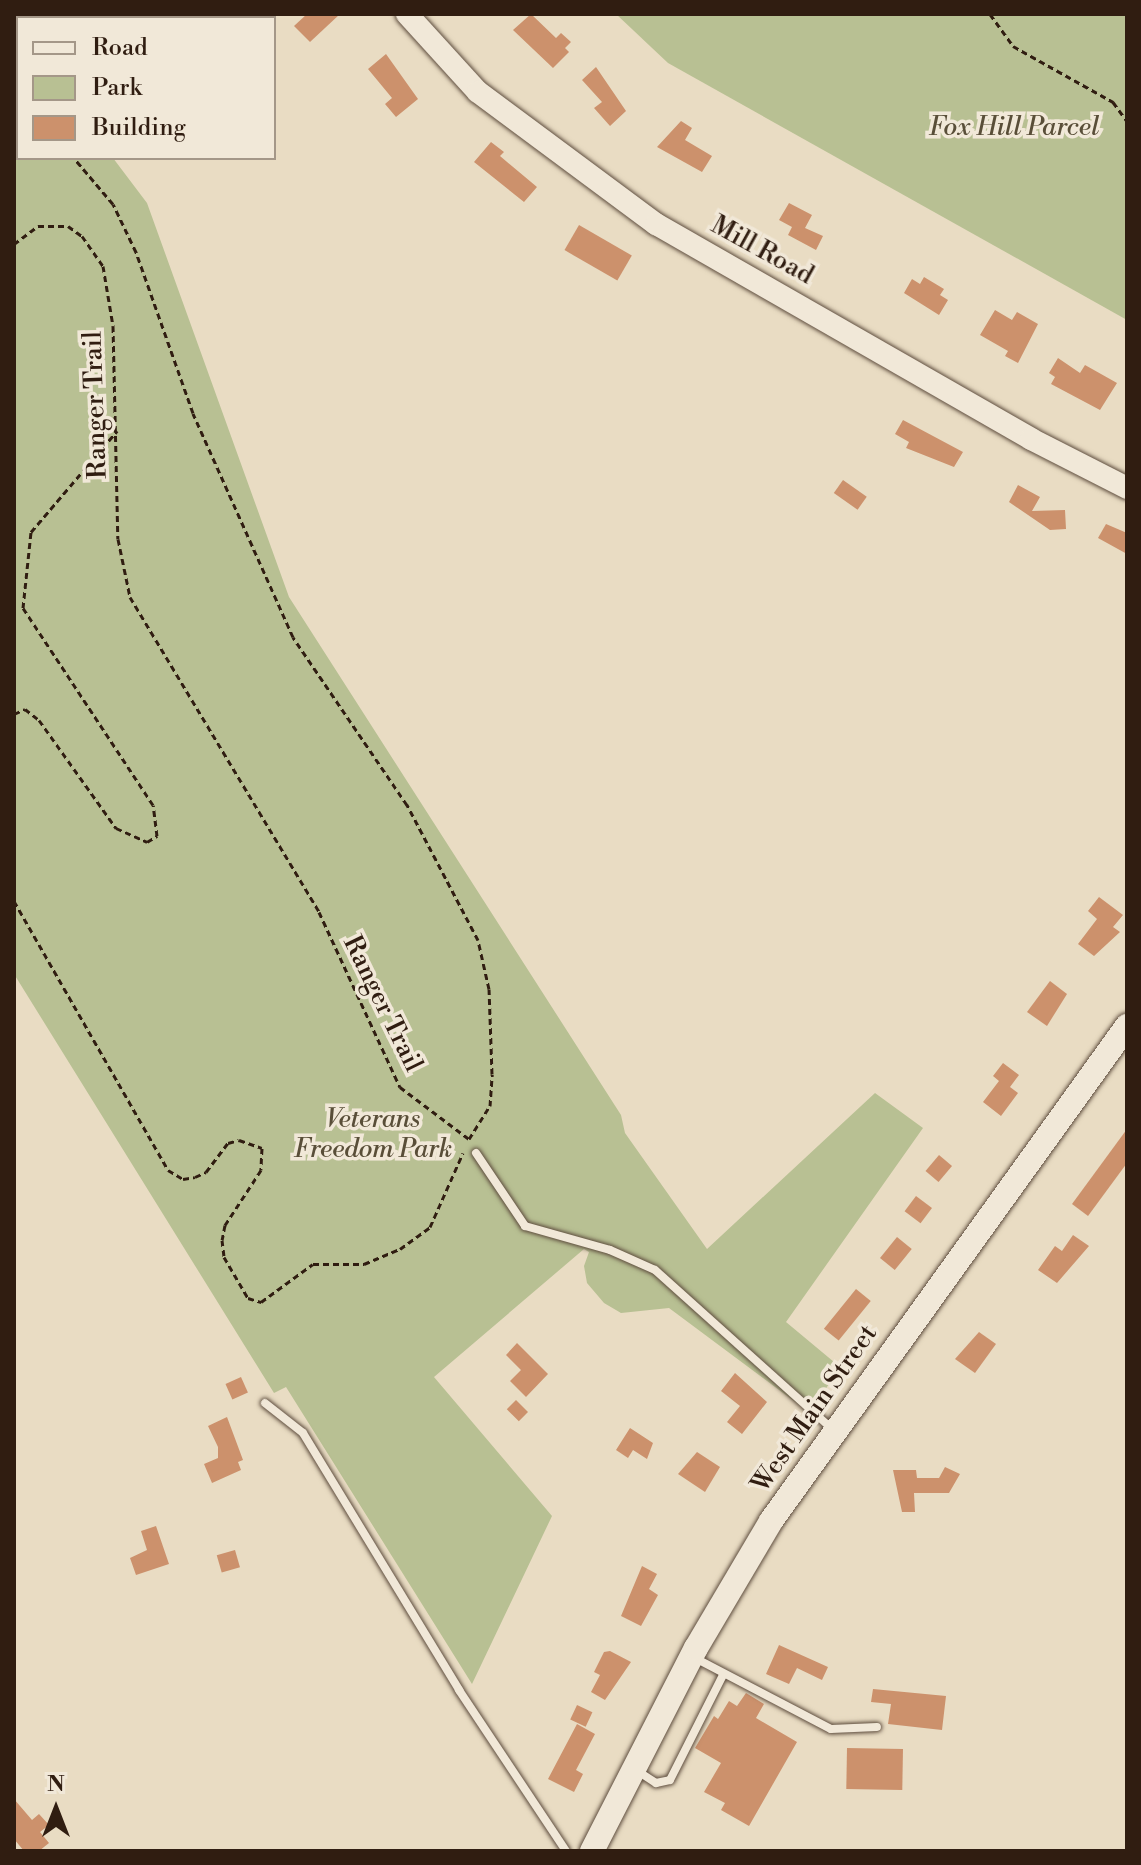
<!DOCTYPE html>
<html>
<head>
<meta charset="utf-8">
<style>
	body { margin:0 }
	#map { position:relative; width:1141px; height:1865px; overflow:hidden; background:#e9dcc3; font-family:"Libre Bodoni",serif }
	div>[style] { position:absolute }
	.green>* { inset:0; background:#b8c093 }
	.building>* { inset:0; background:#cc916c; transform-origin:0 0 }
	.path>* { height:3px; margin-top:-1.5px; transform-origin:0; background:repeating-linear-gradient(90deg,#301d11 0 6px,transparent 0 10px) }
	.roads { filter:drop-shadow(0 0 2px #5e4d3e) drop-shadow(0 0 2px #5e4d3e) }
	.service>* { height:8px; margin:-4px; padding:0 4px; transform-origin:4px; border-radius:4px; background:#f1e8d8 }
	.tertiary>* { height:22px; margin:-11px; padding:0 11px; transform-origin:11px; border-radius:11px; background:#f1e8d8 }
	.secondary>* { height:24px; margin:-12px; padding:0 12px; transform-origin:12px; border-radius:12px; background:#f1e8d8 }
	span { translate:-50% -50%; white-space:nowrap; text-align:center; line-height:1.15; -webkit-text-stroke:7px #f1e8d8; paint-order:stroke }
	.park-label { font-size:26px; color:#594e38; font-style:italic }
	.street-label { font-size:26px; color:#301d11 }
	.frame { position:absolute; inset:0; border:16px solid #301d11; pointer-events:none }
	.legend { position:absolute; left:16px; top:16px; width:260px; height:144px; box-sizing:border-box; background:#f1e8d8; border:2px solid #a49788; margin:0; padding:10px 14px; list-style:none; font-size:24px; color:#301d11 }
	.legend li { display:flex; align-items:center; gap:16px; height:40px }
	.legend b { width:40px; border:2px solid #a49788 }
	.north { position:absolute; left:16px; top:1769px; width:80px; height:80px; -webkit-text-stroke:6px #f1e8d8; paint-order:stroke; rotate:0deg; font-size:22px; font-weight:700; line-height:32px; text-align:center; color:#301d11 }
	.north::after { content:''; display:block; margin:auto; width:28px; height:36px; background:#301d11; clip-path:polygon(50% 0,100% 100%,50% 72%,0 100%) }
</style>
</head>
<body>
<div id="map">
	<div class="green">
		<i style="clip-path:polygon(14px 14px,81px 14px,18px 18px,18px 158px,113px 158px,147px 203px,289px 597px,621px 1115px,625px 1133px,707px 1249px,875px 1093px,923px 1128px,786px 1322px,840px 1367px,810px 1413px,669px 1308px,621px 1313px,604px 1303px,587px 1283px,584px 1266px,589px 1252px,584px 1249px,434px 1377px,552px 1516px,472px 1684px,286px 1387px,274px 1393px,14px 974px)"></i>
		<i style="clip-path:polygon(616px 14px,1127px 14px,1127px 320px,668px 63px)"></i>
	</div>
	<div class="building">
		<i style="clip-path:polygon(307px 14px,340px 14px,310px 42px,294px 26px)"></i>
		<i style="clip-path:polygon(531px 14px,556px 38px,561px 33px,571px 42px,565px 48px,569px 52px,553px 68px,513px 30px)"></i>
		<i style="clip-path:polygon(386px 54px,418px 99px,396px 117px,385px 104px,392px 98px,368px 69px)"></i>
		<i style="clip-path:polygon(596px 67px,626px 111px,610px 126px,594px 108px,602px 102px,582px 80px)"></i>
		<i style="clip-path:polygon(681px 121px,692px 128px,685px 140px,712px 156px,702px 172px,657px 147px)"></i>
		<i style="clip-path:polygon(491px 142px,504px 152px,500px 156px,537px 187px,524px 202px,474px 162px)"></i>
		<i style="clip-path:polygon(789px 203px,812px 215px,805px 228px,823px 236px,816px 250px,788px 235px,792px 227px,779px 220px)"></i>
		<i style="left:579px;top:225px;width:61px;height:29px;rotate:30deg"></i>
		<i style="clip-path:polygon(924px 277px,944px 289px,940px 295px,948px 300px,939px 315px,904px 293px,912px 279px,920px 284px)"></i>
		<i style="clip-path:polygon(995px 310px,1012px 320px,1017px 312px,1038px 324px,1018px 363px,1005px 356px,1008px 351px,980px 335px)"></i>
		<i style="clip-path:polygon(1058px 358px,1080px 373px,1085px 365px,1117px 383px,1100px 410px,1051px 384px,1055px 377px,1049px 373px)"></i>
		<i style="clip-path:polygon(903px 420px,963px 452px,954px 467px,906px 448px,909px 442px,895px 434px)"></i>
		<i style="left:843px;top:480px;width:29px;height:16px;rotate:35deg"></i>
		<i style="clip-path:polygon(1018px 485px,1040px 497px,1032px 511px,1065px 510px,1066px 529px,1050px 530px,1009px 502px)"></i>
		<i style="clip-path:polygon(1106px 524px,1127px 533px,1127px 554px,1098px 538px)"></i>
		<i style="clip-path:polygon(1099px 897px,1123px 915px,1113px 927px,1120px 932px,1094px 956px,1078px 944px,1097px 919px,1088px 911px)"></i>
		<i style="clip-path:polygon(1050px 981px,1067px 994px,1047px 1026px,1027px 1012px)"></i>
		<i style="clip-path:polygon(1003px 1063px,1019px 1075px,1010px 1087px,1018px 1093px,1001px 1116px,983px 1102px,999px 1081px,993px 1076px)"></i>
		<i style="clip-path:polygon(1127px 1129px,1127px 1163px,1088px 1216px,1072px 1204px)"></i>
		<i style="left:939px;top:1155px;width:17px;height:21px;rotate:40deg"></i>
		<i style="left:916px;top:1196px;width:20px;height:19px;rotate:37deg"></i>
		<i style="clip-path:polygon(1073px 1235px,1089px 1246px,1057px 1283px,1038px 1270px,1055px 1246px,1062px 1251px)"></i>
		<i style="left:897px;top:1237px;width:19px;height:27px;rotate:39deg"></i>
		<i style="left:856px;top:1289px;width:19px;height:51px;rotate:39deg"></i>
		<i style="clip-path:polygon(979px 1332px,996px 1344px,975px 1373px,955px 1359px)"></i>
		<i style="clip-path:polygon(517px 1343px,548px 1374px,526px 1397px,510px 1381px,521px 1370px,506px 1355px)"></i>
		<i style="clip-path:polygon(735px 1373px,767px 1402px,742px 1434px,727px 1422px,740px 1406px,721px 1391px)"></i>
		<i style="left:241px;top:1377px;width:17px;height:17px;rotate:66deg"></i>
		<i style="left:516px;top:1400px;width:17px;height:13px;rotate:45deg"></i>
		<i style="clip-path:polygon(227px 1417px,243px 1460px,238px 1462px,241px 1470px,212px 1483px,204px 1464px,218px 1458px,218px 1447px,208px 1426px)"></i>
		<i style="clip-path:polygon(630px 1428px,653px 1443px,647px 1459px,633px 1450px,628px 1458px,616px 1450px)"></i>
		<i style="clip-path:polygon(697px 1452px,720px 1467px,705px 1492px,678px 1474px)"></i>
		<i style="clip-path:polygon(945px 1467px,960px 1474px,949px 1493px,914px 1493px,915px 1512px,902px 1512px,893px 1470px,916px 1470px,917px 1478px,939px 1478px)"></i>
		<i style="clip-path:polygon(156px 1526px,169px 1564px,136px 1575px,130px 1558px,147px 1550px,141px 1531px)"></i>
		<i style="left:235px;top:1550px;width:18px;height:19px;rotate:74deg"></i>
		<i style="clip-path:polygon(642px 1566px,657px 1574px,649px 1589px,658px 1595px,641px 1626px,621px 1616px)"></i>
		<i style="clip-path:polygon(779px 1645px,828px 1667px,822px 1680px,797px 1668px,789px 1684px,766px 1674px)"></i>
		<i style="clip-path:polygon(610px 1651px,631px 1662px,605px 1700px,591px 1692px,600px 1675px,594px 1672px,604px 1652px)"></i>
		<i style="clip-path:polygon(873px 1689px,946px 1696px,942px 1730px,888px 1724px,891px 1704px,871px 1702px)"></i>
		<i style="clip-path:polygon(746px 1693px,764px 1704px,756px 1718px,797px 1742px,749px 1826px,721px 1810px,725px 1803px,704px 1792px,721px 1763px,695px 1748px,714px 1716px,718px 1719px,729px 1701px,737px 1706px)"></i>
		<i style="left:577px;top:1705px;width:17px;height:16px;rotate:25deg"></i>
		<i style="clip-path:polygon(577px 1724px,595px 1734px,576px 1770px,583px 1774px,574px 1792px,548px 1779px)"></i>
		<i style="left:847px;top:1748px;width:56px;height:41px;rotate:1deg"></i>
		<i style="clip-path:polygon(14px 1799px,32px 1820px,39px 1814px,49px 1825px,40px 1832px,49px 1843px,39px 1851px,24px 1851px,14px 1839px)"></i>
	</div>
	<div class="path">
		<i style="left:990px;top:14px;width:39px;rotate:54deg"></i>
		<i style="left:1013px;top:46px;width:115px;rotate:29.2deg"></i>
		<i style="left:1113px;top:102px;width:24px;rotate:54deg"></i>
		<i style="left:14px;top:126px;width:4px"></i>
		<i style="left:14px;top:244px;width:30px;rotate:-37deg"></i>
		<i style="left:38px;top:226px;width:30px"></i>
		<i style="left:68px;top:226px;width:17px;rotate:36deg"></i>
		<i style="left:82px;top:236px;width:37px;rotate:55deg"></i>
		<i style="left:103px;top:266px;width:61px;rotate:80.5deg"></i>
		<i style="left:113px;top:326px;width:213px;rotate:88.7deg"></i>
		<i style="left:118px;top:539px;width:59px;rotate:78.3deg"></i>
		<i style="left:130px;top:597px;width:367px;rotate:59deg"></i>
		<i style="left:319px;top:912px;width:193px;rotate:65.2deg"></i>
		<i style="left:400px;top:1087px;width:86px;rotate:37deg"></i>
		<i style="left:469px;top:1139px;width:39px;rotate:-58deg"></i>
		<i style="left:490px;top:1106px;width:32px;rotate:-86deg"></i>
		<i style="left:492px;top:1074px;width:85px;rotate:-92deg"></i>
		<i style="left:489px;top:989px;width:50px;rotate:-102.7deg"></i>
		<i style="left:478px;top:940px;width:153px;rotate:-117.7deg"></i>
		<i style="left:407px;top:805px;width:203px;rotate:-124.2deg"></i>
		<i style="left:293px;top:637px;width:245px;rotate:-114.1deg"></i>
		<i style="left:193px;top:413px;width:171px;rotate:-109.5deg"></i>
		<i style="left:136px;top:252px;width:53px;rotate:-115.6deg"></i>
		<i style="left:113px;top:204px;width:60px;rotate:-130.3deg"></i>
		<i style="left:14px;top:714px;width:12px;rotate:-24deg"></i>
		<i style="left:25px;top:709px;width:18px;rotate:38deg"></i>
		<i style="left:39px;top:720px;width:133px;rotate:54.5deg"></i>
		<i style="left:116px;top:828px;width:34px;rotate:24deg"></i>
		<i style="left:147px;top:842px;width:12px;rotate:-31deg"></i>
		<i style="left:157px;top:836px;width:31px;rotate:-97deg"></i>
		<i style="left:153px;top:805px;width:236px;rotate:-123.4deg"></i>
		<i style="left:23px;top:608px;width:76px;rotate:-84deg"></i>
		<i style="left:31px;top:532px;width:133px;rotate:-49.6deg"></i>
		<i style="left:14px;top:901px;width:310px;rotate:60.2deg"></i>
		<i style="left:168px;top:1170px;width:17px;rotate:31deg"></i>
		<i style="left:183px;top:1179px;width:12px;rotate:-9deg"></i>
		<i style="left:195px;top:1177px;width:12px;rotate:-24deg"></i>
		<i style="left:206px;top:1172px;width:36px;rotate:-53deg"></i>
		<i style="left:228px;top:1143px;width:11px;rotate:-15deg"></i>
		<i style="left:239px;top:1140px;width:24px;rotate:19deg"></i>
		<i style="left:262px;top:1148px;width:22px;rotate:93deg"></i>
		<i style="left:261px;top:1170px;width:66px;rotate:123.2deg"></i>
		<i style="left:225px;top:1225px;width:15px;rotate:101deg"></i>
		<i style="left:222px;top:1240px;width:17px;rotate:83deg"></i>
		<i style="left:224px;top:1257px;width:48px;rotate:59.7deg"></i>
		<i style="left:248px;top:1298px;width:14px;rotate:17deg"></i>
		<i style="left:261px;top:1302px;width:64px;rotate:-36.2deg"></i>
		<i style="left:313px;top:1264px;width:51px"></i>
		<i style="left:364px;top:1264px;width:39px;rotate:-23deg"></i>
		<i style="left:400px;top:1249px;width:37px;rotate:-36deg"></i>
		<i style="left:430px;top:1227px;width:81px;rotate:-66deg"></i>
	</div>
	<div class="roads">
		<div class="service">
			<i style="left:476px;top:1153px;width:88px;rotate:56.1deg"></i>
			<i style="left:525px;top:1226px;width:88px;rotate:15.8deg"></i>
			<i style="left:610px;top:1250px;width:49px;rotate:24deg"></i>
			<i style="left:655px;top:1270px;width:238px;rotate:41.9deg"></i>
			<i style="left:265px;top:1403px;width:48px;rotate:38.3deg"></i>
			<i style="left:303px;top:1433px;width:301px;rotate:58.7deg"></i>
			<i style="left:459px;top:1690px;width:193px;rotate:56.4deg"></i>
			<i style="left:695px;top:1658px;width:153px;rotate:27.6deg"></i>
			<i style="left:831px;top:1729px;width:46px;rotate:-2.5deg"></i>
			<i style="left:636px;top:1770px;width:24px;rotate:33deg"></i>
			<i style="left:656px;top:1783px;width:14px;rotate:-12deg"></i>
			<i style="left:670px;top:1780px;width:118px;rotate:-63.2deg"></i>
		</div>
		<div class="tertiary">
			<i style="left:407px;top:14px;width:105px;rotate:47.7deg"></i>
			<i style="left:478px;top:92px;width:222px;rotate:36.6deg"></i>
			<i style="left:656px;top:224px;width:432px;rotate:29.8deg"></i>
			<i style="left:1031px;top:439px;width:108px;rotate:27deg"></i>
		</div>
		<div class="secondary">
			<i style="left:592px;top:1851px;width:228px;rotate:-62.9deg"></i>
			<i style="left:696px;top:1648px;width:147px;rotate:-59.4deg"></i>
			<i style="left:771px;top:1521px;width:610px;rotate:-54.28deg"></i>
		</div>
	</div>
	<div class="park-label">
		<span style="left:1014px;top:128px">Fox Hill Parcel</span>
		<span style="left:373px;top:1135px">Veterans<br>Freedom Park</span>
	</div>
	<div class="street-label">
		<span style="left:762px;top:251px;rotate:29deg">Mill Road</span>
		<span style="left:96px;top:405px;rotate:-92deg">Ranger Trail</span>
		<span style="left:382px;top:1004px;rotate:64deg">Ranger Trail</span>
		<span style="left:815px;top:1409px;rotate:-55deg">West Main Street</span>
	</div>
	<div class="frame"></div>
	<ul class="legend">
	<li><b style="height:10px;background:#f1e8d8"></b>Road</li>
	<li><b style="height:22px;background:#b8c093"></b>Park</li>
	<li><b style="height:22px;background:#cc916c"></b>Building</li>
	</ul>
	<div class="north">N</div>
</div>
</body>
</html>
